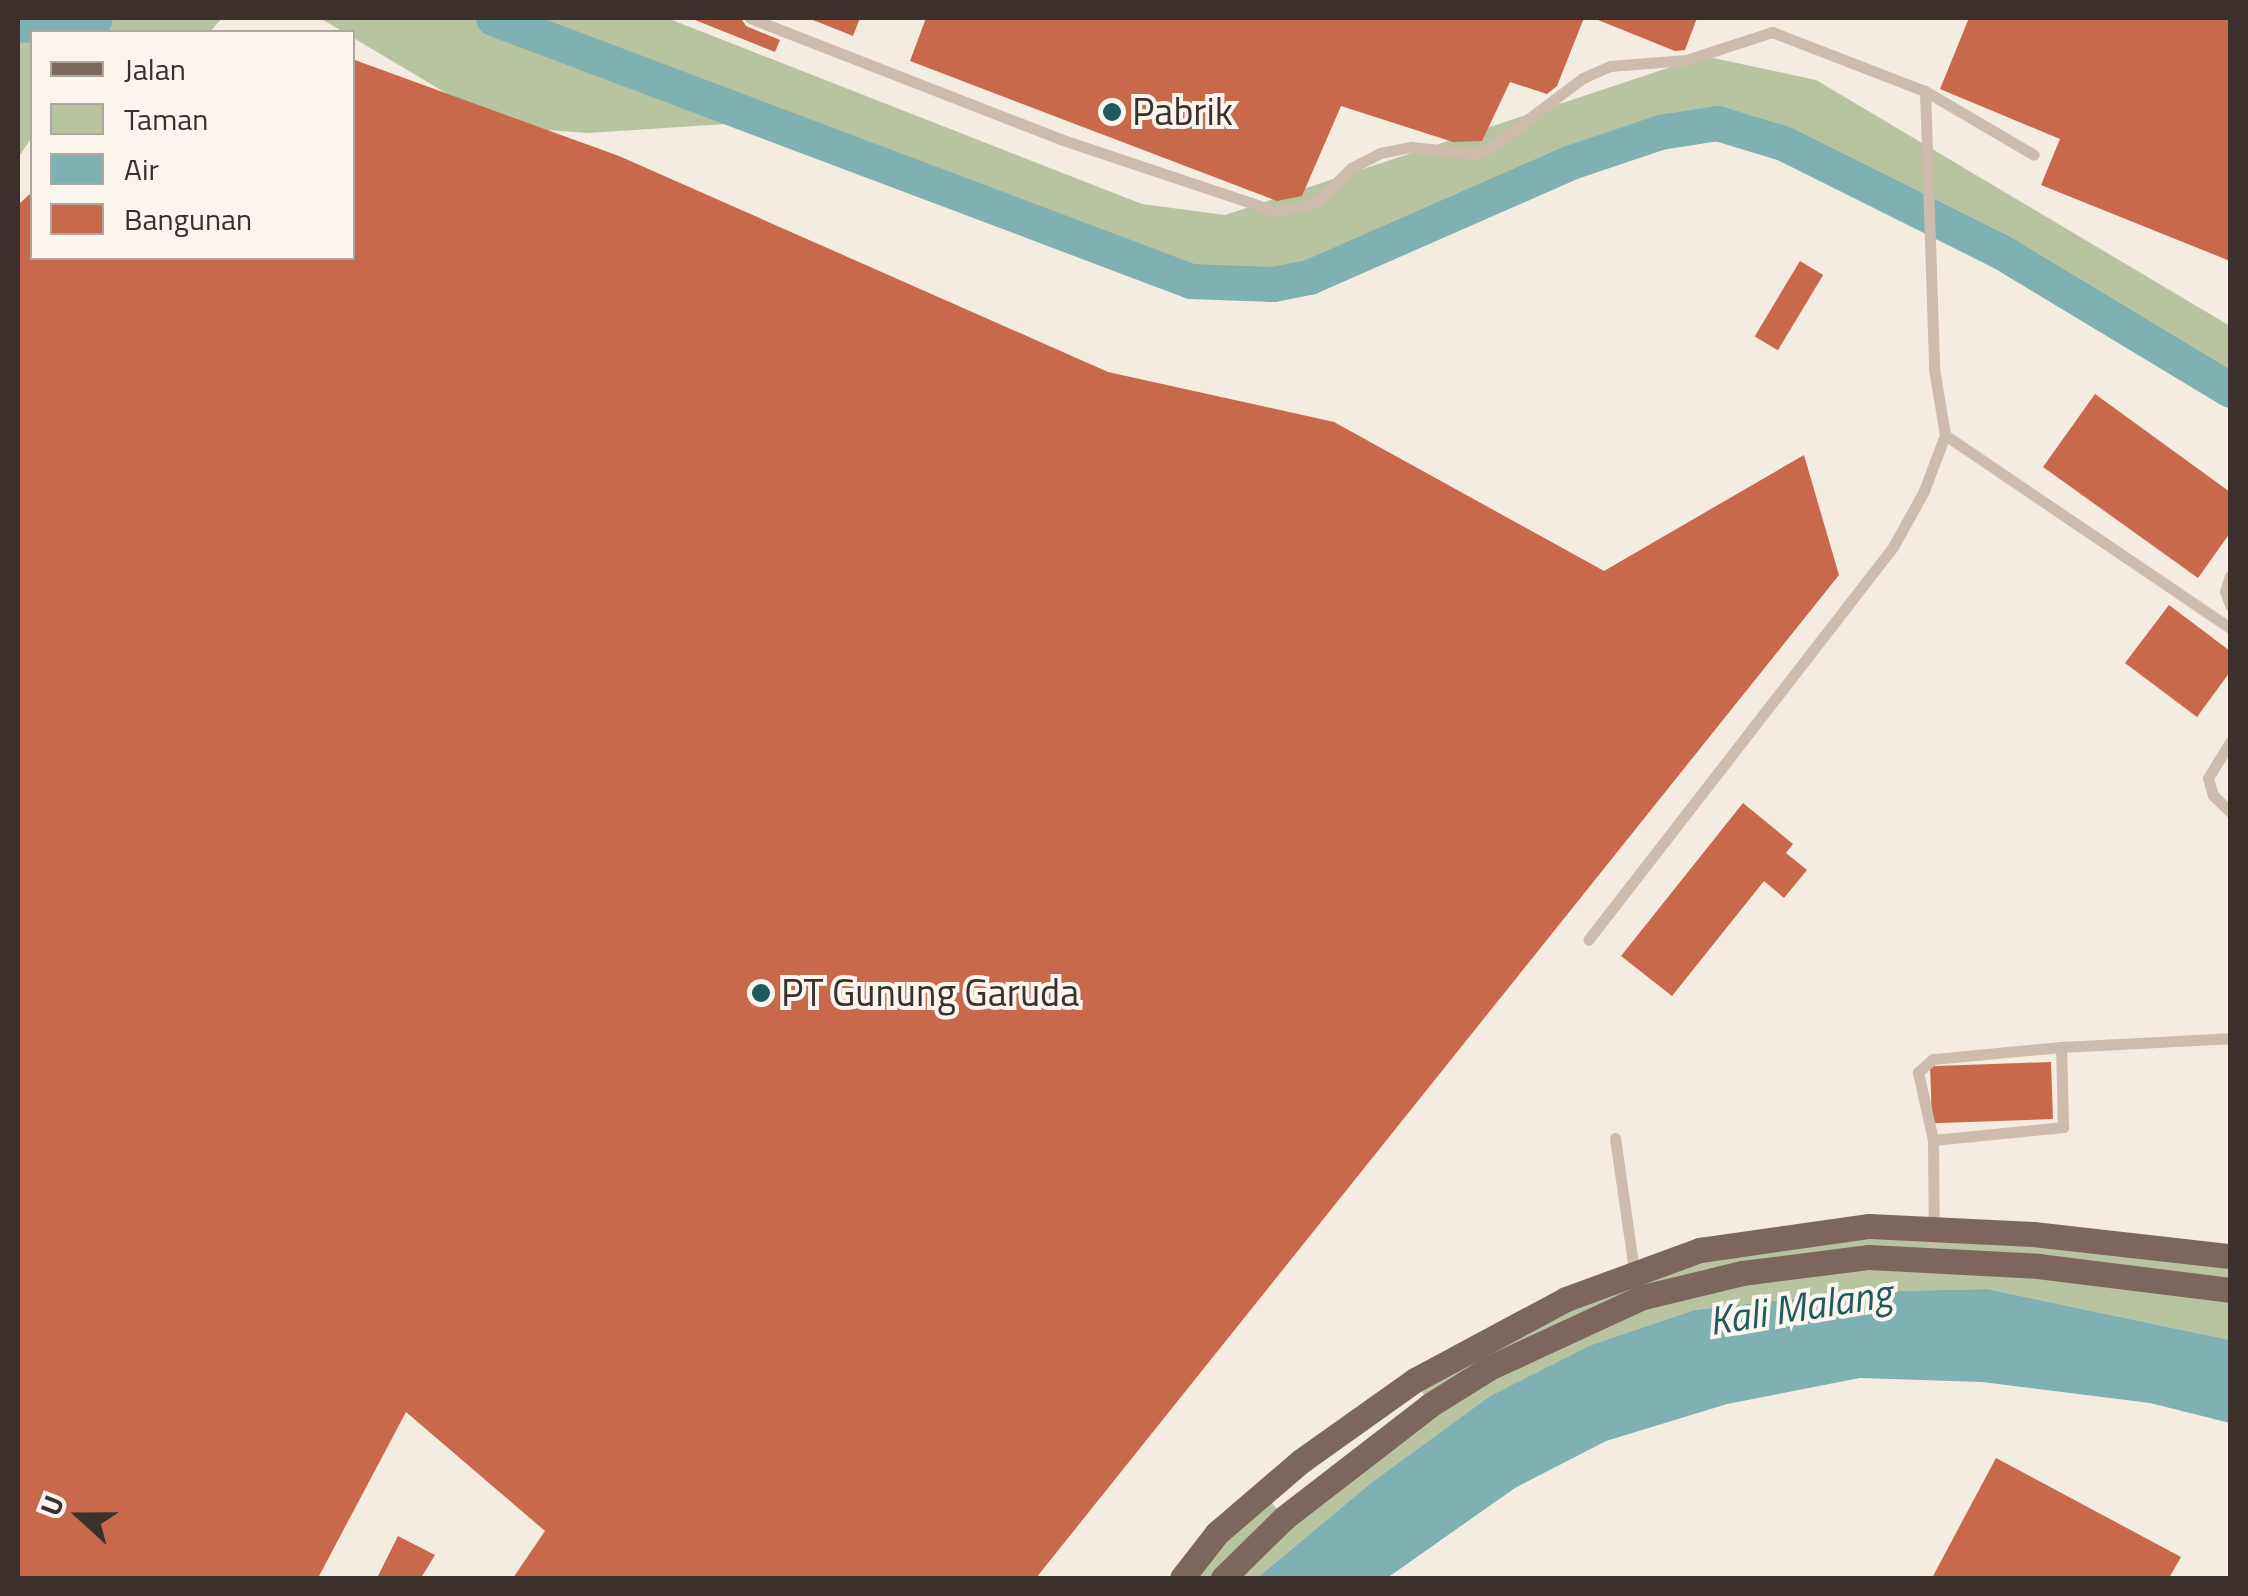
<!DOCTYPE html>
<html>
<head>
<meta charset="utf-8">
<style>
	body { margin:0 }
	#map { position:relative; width:2248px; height:1596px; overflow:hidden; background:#f4ebe1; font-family:"Titillium Web",sans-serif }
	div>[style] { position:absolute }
	.green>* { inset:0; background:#b8c4a0 }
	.water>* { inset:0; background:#7fb0b2 }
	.river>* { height:35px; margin:-17.5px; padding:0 17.5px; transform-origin:17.5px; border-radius:17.5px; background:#7fb0b2 }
	.building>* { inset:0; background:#c8694b; transform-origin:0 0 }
	.service>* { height:11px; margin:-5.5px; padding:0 5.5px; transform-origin:5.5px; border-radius:5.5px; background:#cdbbac }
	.primary>* { height:25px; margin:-12.5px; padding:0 12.5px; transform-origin:12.5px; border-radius:12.5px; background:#7d675c }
	.dots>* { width:28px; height:28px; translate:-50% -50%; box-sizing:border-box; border:5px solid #fbf5ee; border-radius:50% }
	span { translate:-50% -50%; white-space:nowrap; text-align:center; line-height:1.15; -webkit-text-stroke:8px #fbf5ee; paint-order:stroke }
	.poi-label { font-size:38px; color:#3b302b }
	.left { translate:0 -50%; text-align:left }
	.water-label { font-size:40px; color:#1f5a5e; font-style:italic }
	.frame { position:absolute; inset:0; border:20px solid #3b302b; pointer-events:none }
	.legend { position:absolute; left:30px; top:30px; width:325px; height:230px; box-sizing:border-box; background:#fbf5ee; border:2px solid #aea6a0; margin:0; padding:12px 18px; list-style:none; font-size:30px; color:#3b302b }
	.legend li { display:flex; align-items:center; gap:20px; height:50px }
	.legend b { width:50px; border:2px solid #aea6a0 }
	.north { position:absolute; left:30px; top:1466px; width:100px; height:100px; -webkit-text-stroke:8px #fbf5ee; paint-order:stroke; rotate:291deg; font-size:28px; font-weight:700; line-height:40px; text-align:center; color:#3b302b }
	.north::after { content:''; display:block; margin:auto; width:35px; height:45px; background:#3b302b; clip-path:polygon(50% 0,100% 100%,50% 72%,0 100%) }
</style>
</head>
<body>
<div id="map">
	<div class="green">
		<i style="clip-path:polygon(18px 18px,222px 18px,210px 32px,32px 32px,32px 137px,18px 158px)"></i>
		<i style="clip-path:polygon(320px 18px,667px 18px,1142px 204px,1225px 215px,1704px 56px,1816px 80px,2230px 326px,2230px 390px,2000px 251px,1783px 143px,1717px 123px,1660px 132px,1574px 161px,1309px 277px,1273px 284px,1191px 281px,770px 121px,588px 133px,503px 127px)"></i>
		<i style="clip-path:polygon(1869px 1226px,2230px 1258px,2230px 1340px,1987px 1289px,1852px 1292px,1694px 1310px,1591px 1345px,1490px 1396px,1372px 1482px,1257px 1578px,1182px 1578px,1265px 1493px,1283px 1518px,1430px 1405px,1415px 1380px,1700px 1250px)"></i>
	</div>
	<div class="water">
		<i style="clip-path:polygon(1987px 1289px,2230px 1340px,2230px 1423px,2150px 1403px,1982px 1382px,1860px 1378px,1727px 1404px,1606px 1441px,1515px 1488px,1387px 1578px,1257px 1578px,1372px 1482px,1490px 1396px,1591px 1345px,1694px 1310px,1852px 1292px)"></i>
	</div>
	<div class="river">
		<i style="left:493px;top:18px;width:746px;rotate:20.65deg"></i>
		<i style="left:1191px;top:281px;width:82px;rotate:2.1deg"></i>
		<i style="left:1273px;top:284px;width:37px;rotate:-11deg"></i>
		<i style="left:1309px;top:277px;width:286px;rotate:-23.7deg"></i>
		<i style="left:1571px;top:162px;width:94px;rotate:-18.6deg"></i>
		<i style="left:1660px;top:132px;width:58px;rotate:-9deg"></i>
		<i style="left:1717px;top:123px;width:69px;rotate:16.9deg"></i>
		<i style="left:1783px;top:143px;width:242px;rotate:26.5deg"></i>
		<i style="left:2000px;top:251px;width:269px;rotate:31.1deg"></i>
		<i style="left:18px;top:24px;width:48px;rotate:3.6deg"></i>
		<i style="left:66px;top:27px;width:30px;rotate:-17deg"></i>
	</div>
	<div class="building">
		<i style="clip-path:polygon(690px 18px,741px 18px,746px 26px,780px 40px,775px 52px)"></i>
		<i style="clip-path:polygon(808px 18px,860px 18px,853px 36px)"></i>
		<i style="clip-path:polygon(926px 18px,1584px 18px,1557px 86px,1547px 94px,1510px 82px,1482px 141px,1453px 142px,1341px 106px,1302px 196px,1277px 201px,910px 61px)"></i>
		<i style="clip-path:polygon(1593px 18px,1697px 18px,1685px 50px,1675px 51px)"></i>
		<i style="clip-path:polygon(1969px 18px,2230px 18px,2230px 261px,2041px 185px,2060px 139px,1940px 89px)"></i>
		<i style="clip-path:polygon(352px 59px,619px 156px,1108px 372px,1334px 422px,1604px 571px,1804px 455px,1839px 575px,1036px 1578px,513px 1578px,545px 1531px,406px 1412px,318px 1578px,18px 1578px,18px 205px,32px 192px,32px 258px,352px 258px)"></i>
		<i style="left:1800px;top:261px;width:27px;height:88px;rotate:31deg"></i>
		<i style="clip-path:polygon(2095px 394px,2230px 492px,2230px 533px,2198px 578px,2043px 467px)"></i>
		<i style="clip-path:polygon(2169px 605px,2230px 651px,2230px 672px,2197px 717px,2125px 663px)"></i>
		<i style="clip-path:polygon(1743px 803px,1793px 844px,1786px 853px,1807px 870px,1784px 898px,1764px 881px,1672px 996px,1621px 956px)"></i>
		<i style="left:2051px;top:1062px;width:57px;height:121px;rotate:88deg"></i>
		<i style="clip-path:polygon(1996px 1458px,2181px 1557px,2169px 1578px,1932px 1578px)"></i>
		<i style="clip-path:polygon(398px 1536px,435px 1555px,421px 1578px,377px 1578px)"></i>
	</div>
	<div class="service">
		<i style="left:750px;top:18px;width:333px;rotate:21.3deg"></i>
		<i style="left:1060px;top:139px;width:227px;rotate:18.5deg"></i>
		<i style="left:1275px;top:211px;width:42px;rotate:-11deg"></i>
		<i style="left:1316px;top:203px;width:49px;rotate:-45deg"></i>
		<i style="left:1351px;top:168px;width:33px;rotate:-27deg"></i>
		<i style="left:1380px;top:153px;width:33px;rotate:-11deg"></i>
		<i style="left:1412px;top:147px;width:63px;rotate:6.3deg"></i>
		<i style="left:1475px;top:154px;width:16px;rotate:-22deg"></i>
		<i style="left:1490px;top:148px;width:116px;rotate:-37deg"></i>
		<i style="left:1583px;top:78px;width:30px;rotate:-24deg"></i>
		<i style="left:1610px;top:66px;width:76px;rotate:-4.5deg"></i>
		<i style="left:1686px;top:60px;width:90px;rotate:-18deg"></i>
		<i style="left:1772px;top:32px;width:164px;rotate:21.1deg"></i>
		<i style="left:1925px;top:91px;width:278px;rotate:88.1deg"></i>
		<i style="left:1934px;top:369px;width:67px;rotate:80.5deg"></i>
		<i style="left:1945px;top:435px;width:60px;rotate:110.6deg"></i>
		<i style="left:1924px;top:491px;width:64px;rotate:119deg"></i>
		<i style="left:1893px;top:547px;width:497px;rotate:127.8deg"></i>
		<i style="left:1925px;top:91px;width:126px;rotate:30.4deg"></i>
		<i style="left:1945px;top:435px;width:344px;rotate:34.1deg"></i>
		<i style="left:2230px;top:576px;width:16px;rotate:108deg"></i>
		<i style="left:2225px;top:591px;width:15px;rotate:70deg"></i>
		<i style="left:2230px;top:742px;width:42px;rotate:121.4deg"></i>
		<i style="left:2208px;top:778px;width:18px;rotate:74deg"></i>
		<i style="left:2213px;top:795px;width:24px;rotate:45deg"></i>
		<i style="left:2061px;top:1047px;width:169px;rotate:-3deg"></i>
		<i style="left:1615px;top:1138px;width:140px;rotate:81.8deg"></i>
		<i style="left:1933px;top:1140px;width:131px;rotate:-5.7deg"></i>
		<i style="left:2063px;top:1127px;width:80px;rotate:-91.4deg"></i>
		<i style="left:2061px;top:1047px;width:129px;rotate:174.6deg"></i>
		<i style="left:1933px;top:1059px;width:20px;rotate:139deg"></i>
		<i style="left:1918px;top:1072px;width:70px;rotate:77.6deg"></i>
		<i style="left:1933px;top:1140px;width:118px;rotate:89.5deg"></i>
	</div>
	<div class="primary">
		<i style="left:1182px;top:1578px;width:57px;rotate:-52.1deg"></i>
		<i style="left:1217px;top:1533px;width:111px;rotate:-40.6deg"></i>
		<i style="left:1301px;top:1461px;width:140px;rotate:-35.4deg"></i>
		<i style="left:1415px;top:1380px;width:171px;rotate:-28.2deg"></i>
		<i style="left:1566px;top:1299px;width:143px;rotate:-20.1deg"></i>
		<i style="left:1700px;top:1250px;width:171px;rotate:-8.1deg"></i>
		<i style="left:1869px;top:1226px;width:164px;rotate:2.8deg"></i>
		<i style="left:2033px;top:1234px;width:198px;rotate:6.4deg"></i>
		<i style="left:1223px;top:1578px;width:86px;rotate:-44.5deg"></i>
		<i style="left:1284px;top:1518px;width:185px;rotate:-37.7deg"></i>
		<i style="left:1430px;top:1405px;width:70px;rotate:-32.1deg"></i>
		<i style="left:1489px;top:1368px;width:170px;rotate:-24.8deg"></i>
		<i style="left:1643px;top:1297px;width:102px;rotate:-13.6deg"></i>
		<i style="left:1742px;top:1273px;width:128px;rotate:-7.2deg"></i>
		<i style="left:1869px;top:1257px;width:169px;rotate:3deg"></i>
		<i style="left:2038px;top:1266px;width:193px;rotate:7.1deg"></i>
	</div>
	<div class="dots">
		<i style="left:1112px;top:112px;background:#1f5a5e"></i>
		<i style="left:761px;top:993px;background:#1f5a5e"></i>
	</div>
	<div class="poi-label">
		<span class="left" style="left:1132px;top:112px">Pabrik</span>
		<span class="left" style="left:781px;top:993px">PT Gunung Garuda</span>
	</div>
	<div class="water-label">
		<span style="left:1800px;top:1307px;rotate:-9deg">Kali Malang</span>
	</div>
	<div class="frame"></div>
	<ul class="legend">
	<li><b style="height:12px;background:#7d675c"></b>Jalan</li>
	<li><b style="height:28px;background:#b8c4a0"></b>Taman</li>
	<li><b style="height:28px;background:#7fb0b2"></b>Air</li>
	<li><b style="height:28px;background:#c8694b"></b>Bangunan</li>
	</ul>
	<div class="north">U</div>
</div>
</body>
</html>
